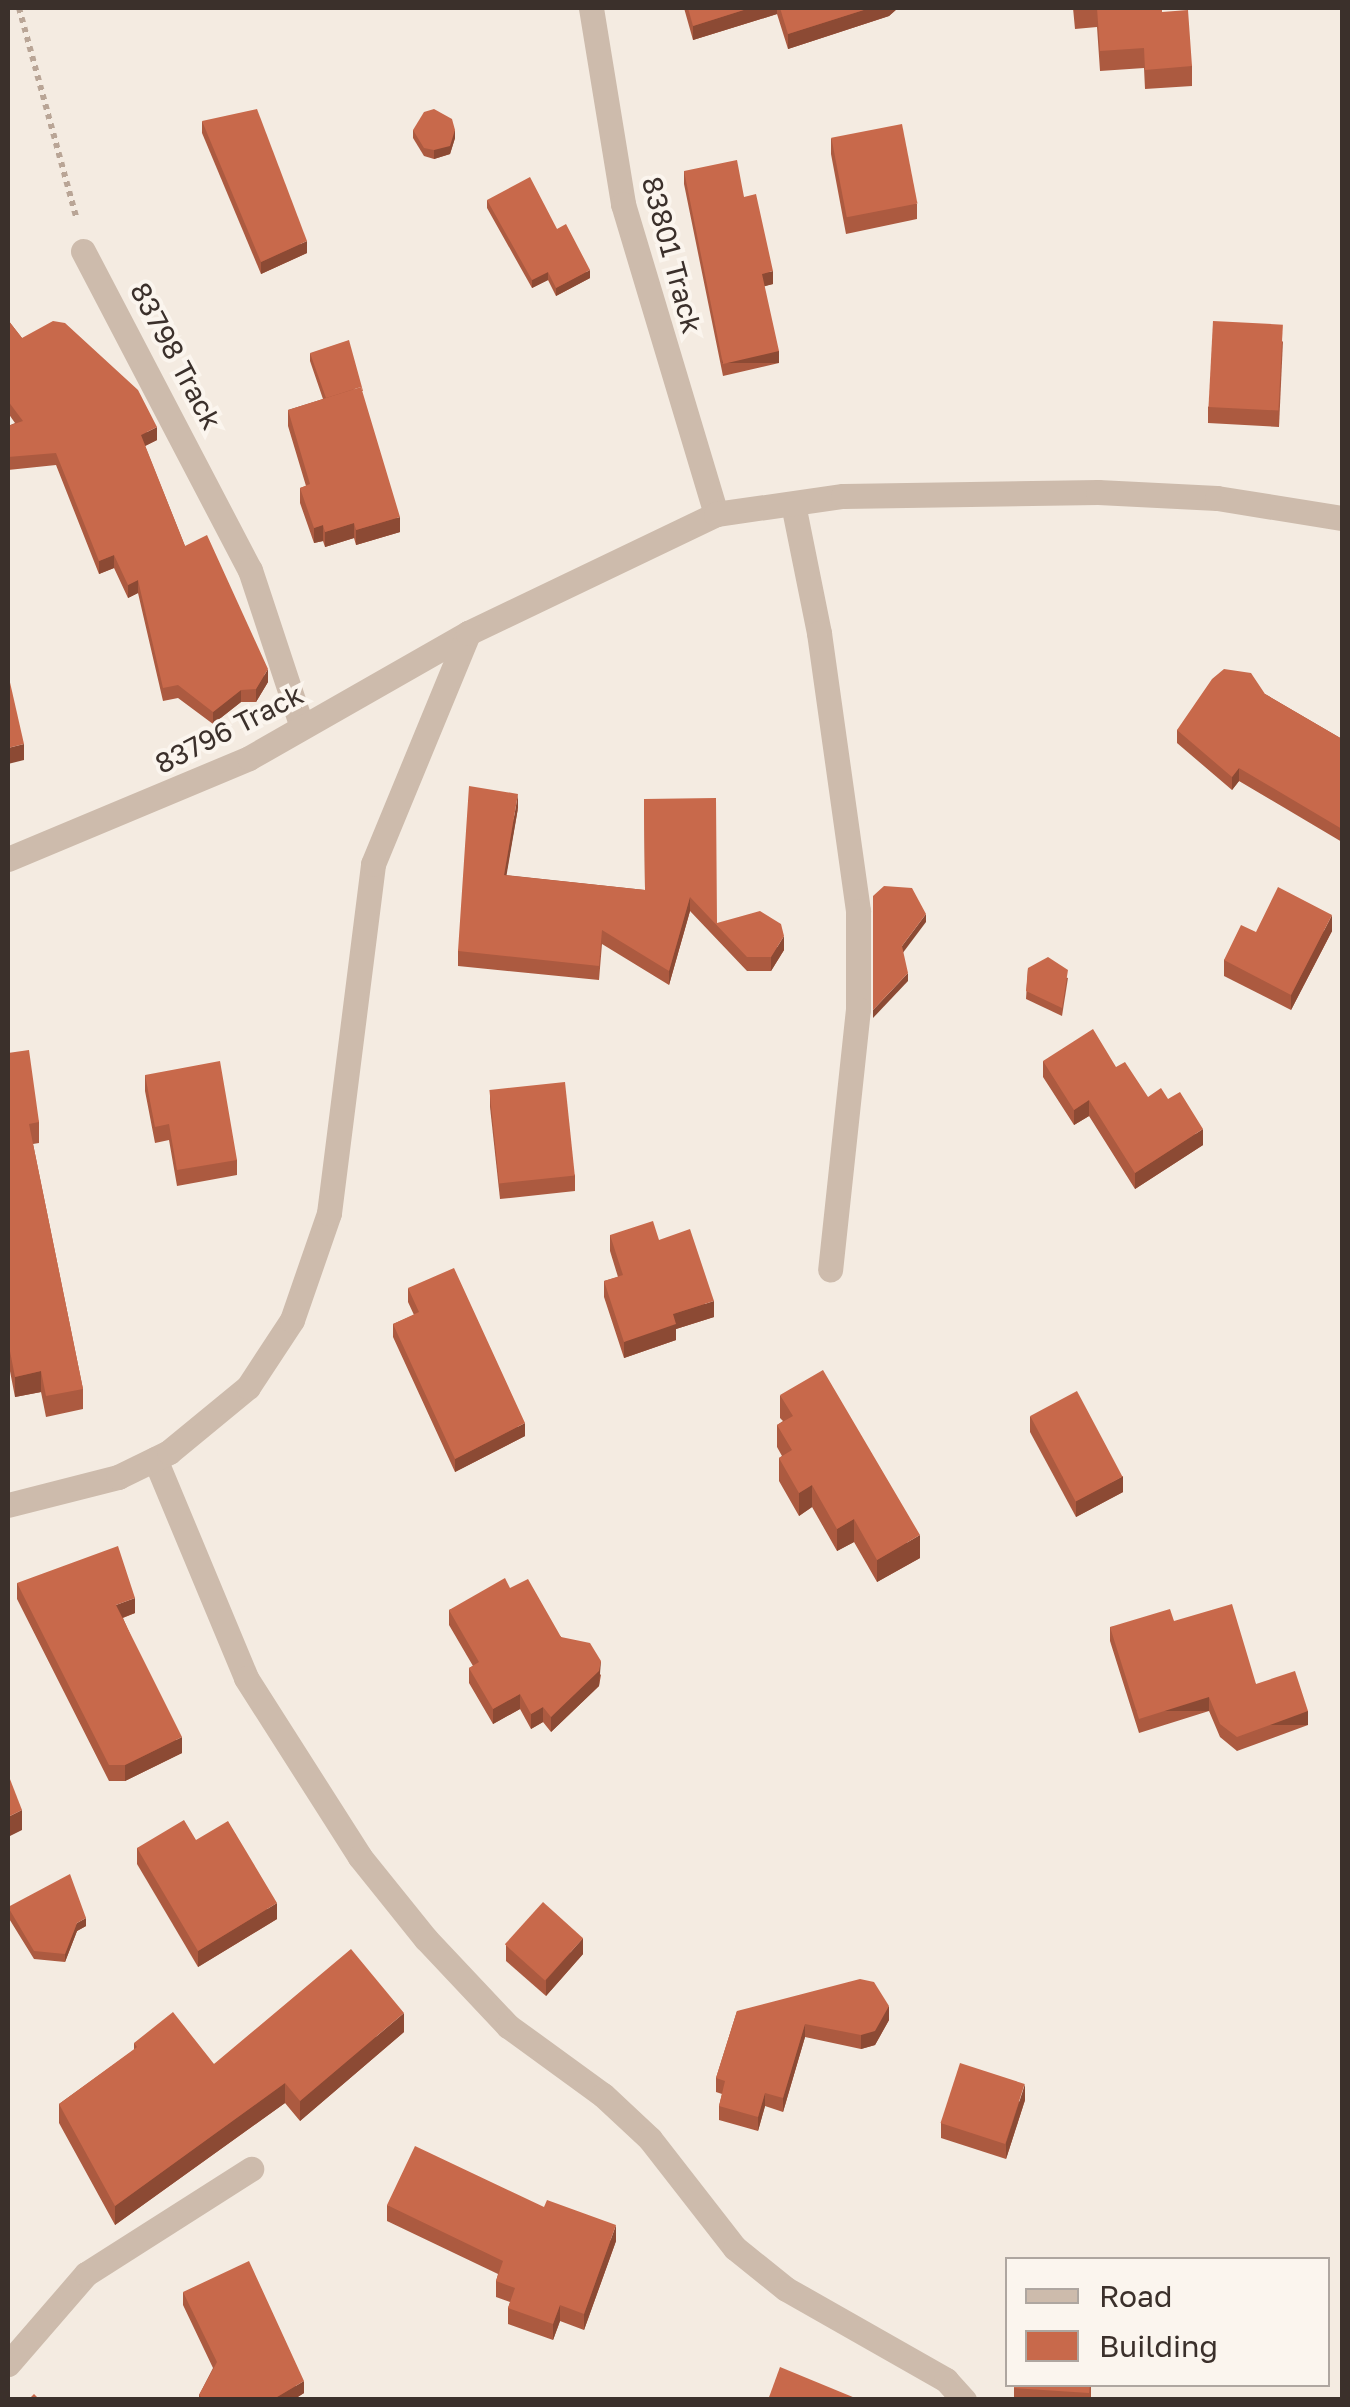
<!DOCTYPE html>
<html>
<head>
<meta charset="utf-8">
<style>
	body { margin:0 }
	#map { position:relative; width:1350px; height:2407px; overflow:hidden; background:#f4ebe1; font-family:"Golos Text",sans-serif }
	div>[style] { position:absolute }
	.path>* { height:6px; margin-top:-3px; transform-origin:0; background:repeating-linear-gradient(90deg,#b9a596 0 5px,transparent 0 10px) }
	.service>* { height:25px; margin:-12.5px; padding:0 12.5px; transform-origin:12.5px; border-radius:12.5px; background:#cdbbac }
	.minor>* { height:25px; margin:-12.5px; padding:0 12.5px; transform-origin:12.5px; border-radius:12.5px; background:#cdbbac }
	.wall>* { inset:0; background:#ac5a40; transform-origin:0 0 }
	.shaded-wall>* { inset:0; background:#8c4a34; transform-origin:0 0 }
	.building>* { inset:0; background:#c8694b; transform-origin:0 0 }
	span { translate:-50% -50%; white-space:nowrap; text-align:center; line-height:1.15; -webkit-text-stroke:8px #fbf5ee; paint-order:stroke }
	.street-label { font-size:28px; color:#3b302b }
	.frame { position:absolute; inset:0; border:10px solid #3b302b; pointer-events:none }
	.legend { position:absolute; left:1005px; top:2257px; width:325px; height:130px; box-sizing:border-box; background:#fbf5ee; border:2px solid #aea6a0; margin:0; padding:12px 18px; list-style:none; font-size:30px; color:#3b302b }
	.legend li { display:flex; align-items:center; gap:20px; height:50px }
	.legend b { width:50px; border:2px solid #aea6a0 }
</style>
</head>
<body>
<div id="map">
	<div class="path">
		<i style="left:19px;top:8px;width:216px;rotate:74.7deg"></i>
	</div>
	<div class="service">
		<i style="left:793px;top:504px;width:132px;rotate:78.6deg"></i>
		<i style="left:819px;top:633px;width:281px;rotate:82deg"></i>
		<i style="left:858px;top:911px;width:98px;rotate:90deg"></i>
		<i style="left:858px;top:1009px;width:262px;rotate:96.1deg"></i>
		<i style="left:8px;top:2364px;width:119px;rotate:-49.1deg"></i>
		<i style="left:86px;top:2274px;width:196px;rotate:-32.5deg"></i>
	</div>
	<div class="minor">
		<i style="left:591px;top:8px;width:199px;rotate:80.7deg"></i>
		<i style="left:623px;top:204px;width:324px;rotate:73.3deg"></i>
		<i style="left:83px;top:251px;width:360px;rotate:62.4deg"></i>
		<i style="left:250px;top:570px;width:165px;rotate:71.7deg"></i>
		<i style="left:8px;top:859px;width:261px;rotate:-22.7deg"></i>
		<i style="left:249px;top:758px;width:252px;rotate:-29.7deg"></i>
		<i style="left:155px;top:1459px;width:237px;rotate:67.4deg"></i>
		<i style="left:246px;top:1678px;width:212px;rotate:57.5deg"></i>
		<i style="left:360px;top:1857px;width:105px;rotate:51.2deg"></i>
		<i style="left:426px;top:1939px;width:120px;rotate:46.7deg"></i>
		<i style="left:508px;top:2026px;width:117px;rotate:36deg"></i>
		<i style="left:603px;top:2095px;width:64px;rotate:43.1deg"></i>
		<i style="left:650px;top:2139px;width:138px;rotate:52.1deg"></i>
		<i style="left:735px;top:2248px;width:65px;rotate:38.8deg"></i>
		<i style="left:786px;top:2289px;width:184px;rotate:29.6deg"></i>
		<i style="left:946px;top:2380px;width:27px;rotate:48deg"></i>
		<i style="left:8px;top:1505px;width:114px;rotate:-14.3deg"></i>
		<i style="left:118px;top:1477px;width:57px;rotate:-26.1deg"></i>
		<i style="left:169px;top:1452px;width:102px;rotate:-39.4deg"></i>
		<i style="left:248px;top:1387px;width:80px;rotate:-56.7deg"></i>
		<i style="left:292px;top:1320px;width:113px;rotate:-70.9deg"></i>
		<i style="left:329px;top:1213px;width:352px;rotate:-82.8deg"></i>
		<i style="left:373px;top:864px;width:250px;rotate:-67.6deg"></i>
		<i style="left:468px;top:633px;width:275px;rotate:-25.6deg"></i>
		<i style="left:716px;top:514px;width:128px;rotate:-8.1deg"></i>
		<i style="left:843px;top:496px;width:255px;rotate:-0.9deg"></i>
		<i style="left:1098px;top:492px;width:119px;rotate:2.9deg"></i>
		<i style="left:1217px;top:498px;width:127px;rotate:9.1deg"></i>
	</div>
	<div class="wall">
		<i style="clip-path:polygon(684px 8px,898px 8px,889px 16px,788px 49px,777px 14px,693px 40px)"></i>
		<i style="clip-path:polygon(1073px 8px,1162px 8px,1162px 12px,1192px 66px,1192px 86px,1145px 89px,1144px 68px,1100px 71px,1097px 27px,1075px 29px)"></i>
		<i style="clip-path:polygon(202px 121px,307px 253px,261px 274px,202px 133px)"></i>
		<i style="clip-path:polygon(413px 130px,455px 138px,450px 154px,434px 159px,424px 156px,413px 138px)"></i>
		<i style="clip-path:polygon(831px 138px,917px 204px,917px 219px,846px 234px,831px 154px)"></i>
		<i style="clip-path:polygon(684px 171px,744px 197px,773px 284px,764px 286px,779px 363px,723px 376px,684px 184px)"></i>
		<i style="clip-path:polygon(487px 200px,557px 229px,590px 278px,556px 296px,548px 280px,532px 288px,487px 208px)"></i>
		<i style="clip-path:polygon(8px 320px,22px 338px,157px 440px,145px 446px,185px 546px,268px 682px,256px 702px,241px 702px,213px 724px,178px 698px,163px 701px,138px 593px,128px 598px,114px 568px,99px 574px,56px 465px,8px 470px,8px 426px,15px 423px,8px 413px)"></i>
		<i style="clip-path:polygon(1283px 341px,1279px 427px,1208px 423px,1208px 407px)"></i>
		<i style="clip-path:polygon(310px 353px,363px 397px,400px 532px,356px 545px,354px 538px,325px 547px,323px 541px,314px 543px,300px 503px,300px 488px,306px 486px,288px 426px,288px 410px,323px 399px,310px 361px)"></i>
		<i style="clip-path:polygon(1265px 694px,1342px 739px,1342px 842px,1239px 781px,1232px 790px,1177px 743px,1177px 730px)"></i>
		<i style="clip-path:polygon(644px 799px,717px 923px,784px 950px,771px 971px,747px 971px,690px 911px,669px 985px,602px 944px,599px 980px,458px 966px,458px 951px,518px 808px,506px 875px,645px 890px)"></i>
		<i style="clip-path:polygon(1332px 931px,1291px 1010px,1224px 976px,1224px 960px,1256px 932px)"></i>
		<i style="clip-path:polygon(1028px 968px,1068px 978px,1062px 1016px,1026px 999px)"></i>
		<i style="clip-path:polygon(8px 1053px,39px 1122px,39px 1143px,33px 1144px,83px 1389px,83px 1409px,46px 1417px,41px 1392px,15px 1397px,8px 1361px)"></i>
		<i style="clip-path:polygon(1043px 1061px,1148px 1097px,1168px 1099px,1203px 1145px,1135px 1189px,1089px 1116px,1074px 1125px,1043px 1077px)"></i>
		<i style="clip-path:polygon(145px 1075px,237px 1160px,237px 1175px,177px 1186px,169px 1140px,155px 1143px,145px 1091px)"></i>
		<i style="clip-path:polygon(490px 1091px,575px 1175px,575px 1191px,500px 1199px,490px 1107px)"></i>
		<i style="clip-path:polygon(610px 1235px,659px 1240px,714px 1317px,676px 1329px,676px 1340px,624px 1358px,604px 1297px,604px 1281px,618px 1277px,610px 1251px)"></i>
		<i style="clip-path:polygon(408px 1288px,525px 1436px,455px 1472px,393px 1337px,393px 1324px,414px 1315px,408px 1302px)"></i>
		<i style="clip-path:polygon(780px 1395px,920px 1558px,877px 1582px,854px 1542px,837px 1551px,812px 1507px,799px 1516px,779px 1481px,779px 1458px,782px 1456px,777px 1447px,777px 1425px,783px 1421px,780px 1418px)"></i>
		<i style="clip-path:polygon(1030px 1416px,1123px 1492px,1076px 1517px,1030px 1432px)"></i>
		<i style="clip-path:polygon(17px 1583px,135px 1613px,123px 1618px,182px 1753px,125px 1781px,109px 1781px,17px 1599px)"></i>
		<i style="clip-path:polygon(510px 1588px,601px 1675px,599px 1686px,551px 1732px,543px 1722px,531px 1729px,520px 1709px,493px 1724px,469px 1683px,469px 1668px,473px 1666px,449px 1625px,449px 1610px)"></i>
		<i style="clip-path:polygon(1174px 1621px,1256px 1684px,1308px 1725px,1237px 1751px,1220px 1737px,1209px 1711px,1139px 1733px,1110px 1641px,1110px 1627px)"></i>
		<i style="clip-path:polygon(196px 1840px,277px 1919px,198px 1967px,137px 1864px,137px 1848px)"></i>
		<i style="clip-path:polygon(8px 1907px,86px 1926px,77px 1931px,65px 1962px,34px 1959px,8px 1917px)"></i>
		<i style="clip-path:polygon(506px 1945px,583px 1954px,546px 1996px,506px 1961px)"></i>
		<i style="clip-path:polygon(737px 2011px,889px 2020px,875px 2045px,861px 2049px,805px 2037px,783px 2112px,765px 2106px,758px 2131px,719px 2120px,719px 2106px,722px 2094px,716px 2092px,716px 2078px)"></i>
		<i style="clip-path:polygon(404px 2032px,300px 2121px,285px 2103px,115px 2225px,59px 2123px,59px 2104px,134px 2050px,134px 2043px,214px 2064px)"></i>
		<i style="clip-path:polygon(1025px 2100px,1006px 2159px,941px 2138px,941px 2123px)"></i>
		<i style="clip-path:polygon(387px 2205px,616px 2241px,584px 2330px,560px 2321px,553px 2340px,508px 2324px,508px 2308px,510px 2302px,496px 2297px,496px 2281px,498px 2274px,387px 2221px)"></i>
		<i style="clip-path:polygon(183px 2292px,304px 2393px,293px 2400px,199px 2400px,199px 2395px,213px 2368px,183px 2305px)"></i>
		<i style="left:1014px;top:2384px;width:77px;height:16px"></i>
	</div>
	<div class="shaded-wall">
		<i style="clip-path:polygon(750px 8px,777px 8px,777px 14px,693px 40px,693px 26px)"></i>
		<i style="clip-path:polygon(870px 8px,898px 8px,889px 16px,788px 49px,788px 34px)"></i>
		<i style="clip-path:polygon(455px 130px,455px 138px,450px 154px,434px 159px,434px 150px)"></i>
		<i style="clip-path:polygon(307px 241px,307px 253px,261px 274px,261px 262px)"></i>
		<i style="clip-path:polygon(590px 270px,590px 278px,556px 296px,556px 288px)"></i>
		<i style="clip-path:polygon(773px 271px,773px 284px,762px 287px,762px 274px)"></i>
		<i style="clip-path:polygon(548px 272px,548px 280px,532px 288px,532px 280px)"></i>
		<i style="left:779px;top:351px;width:12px;height:57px;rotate:90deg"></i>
		<i style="clip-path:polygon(157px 427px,157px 440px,141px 448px,141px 435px)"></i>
		<i style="clip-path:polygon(400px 517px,400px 532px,356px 545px,356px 530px)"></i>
		<i style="clip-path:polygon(354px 523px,354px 538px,325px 547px,325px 532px)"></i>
		<i style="clip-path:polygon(323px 525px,323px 541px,314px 543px,314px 528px)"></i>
		<i style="clip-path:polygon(114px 555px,114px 568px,99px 574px,99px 561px)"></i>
		<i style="clip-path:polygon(138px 580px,138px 593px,128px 598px,128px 585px)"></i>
		<i style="clip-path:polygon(268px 669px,268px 682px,256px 702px,256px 689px)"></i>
		<i style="clip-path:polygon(241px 690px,241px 702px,213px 724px,213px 712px)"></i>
		<i style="clip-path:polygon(24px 744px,24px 760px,8px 764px,8px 748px)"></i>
		<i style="clip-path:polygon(1239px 768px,1239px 781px,1232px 790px,1232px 777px)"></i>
		<i style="clip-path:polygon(518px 794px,518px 808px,504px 890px,504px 875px)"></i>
		<i style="clip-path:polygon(690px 897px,690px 911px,669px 985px,669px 971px)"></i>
		<i style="clip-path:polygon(926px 914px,926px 922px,902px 954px,902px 946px)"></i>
		<i style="clip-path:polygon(1332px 915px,1332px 931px,1291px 1010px,1291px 995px)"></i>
		<i style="clip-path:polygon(784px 936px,784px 950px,771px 971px,771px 957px)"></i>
		<i style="clip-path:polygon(908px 973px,908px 981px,873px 1018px,873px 1010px)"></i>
		<i style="clip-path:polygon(1089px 1100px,1089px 1116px,1074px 1125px,1074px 1110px)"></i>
		<i style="clip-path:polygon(1203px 1129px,1203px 1145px,1135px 1189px,1135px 1173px)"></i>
		<i style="clip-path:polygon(714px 1301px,714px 1317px,676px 1329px,676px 1340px,624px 1358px,624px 1342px,673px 1314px)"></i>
		<i style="clip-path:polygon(41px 1371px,41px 1392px,15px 1397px,15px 1377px)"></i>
		<i style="clip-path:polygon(525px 1423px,525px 1436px,455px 1472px,455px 1459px)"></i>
		<i style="clip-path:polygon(1123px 1476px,1123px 1492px,1076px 1517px,1076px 1501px)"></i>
		<i style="clip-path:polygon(812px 1485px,812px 1507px,799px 1516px,799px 1493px)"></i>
		<i style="clip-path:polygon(854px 1519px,854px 1542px,837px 1551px,837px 1529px)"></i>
		<i style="clip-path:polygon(920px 1535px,920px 1558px,877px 1582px,877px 1560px)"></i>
		<i style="clip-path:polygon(135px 1598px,135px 1613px,116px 1620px,116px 1605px)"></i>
		<i style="clip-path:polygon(601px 1661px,599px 1686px,551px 1732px,551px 1717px)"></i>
		<i style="clip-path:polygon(520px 1694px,520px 1709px,493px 1724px,493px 1709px)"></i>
		<i style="left:1209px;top:1697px;width:14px;height:73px;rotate:90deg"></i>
		<i style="clip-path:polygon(543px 1707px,543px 1722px,531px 1729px,531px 1714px)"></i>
		<i style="left:1308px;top:1711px;width:14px;height:76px;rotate:90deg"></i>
		<i style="clip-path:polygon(182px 1737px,182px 1753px,125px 1781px,125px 1765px)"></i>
		<i style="clip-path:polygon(22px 1810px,22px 1830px,8px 1837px,8px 1817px)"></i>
		<i style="clip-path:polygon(277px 1903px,277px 1919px,198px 1967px,198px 1951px)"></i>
		<i style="clip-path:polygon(86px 1918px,86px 1926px,77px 1931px,65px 1962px,65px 1954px,77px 1923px)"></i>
		<i style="clip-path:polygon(583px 1938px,583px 1954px,546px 1996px,546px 1980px)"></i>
		<i style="clip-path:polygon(889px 2006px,889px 2020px,875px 2045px,861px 2049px,861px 2035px)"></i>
		<i style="clip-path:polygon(404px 2013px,404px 2032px,300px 2121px,300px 2101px)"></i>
		<i style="clip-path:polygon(805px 2024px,805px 2037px,783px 2112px,783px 2098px)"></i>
		<i style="clip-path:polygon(285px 2083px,285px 2103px,115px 2225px,115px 2206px)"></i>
		<i style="clip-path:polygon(1025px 2084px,1025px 2100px,1006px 2159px,1006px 2143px)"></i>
		<i style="clip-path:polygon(765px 2093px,765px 2106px,758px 2131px,758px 2117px)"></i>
		<i style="clip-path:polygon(616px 2225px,616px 2241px,584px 2330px,584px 2314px)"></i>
		<i style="clip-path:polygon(560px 2305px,560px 2321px,553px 2340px,553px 2324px)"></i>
		<i style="clip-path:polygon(304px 2381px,304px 2393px,293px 2400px,272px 2400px)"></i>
	</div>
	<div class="building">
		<i style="clip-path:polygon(688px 8px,750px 8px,693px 26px)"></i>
		<i style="clip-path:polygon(780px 8px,870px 8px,788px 34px)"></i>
		<i style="clip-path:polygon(1074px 8px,1162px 8px,1162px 12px,1188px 10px,1192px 66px,1145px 70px,1144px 48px,1100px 51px,1097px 8px,1075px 10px)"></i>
		<i style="clip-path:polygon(257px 109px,307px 241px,261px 262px,202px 121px)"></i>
		<i style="clip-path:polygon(434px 109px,452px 119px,455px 130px,450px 146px,434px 150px,424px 148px,413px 130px,424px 112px)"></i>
		<i style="left:902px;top:124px;width:81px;height:72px;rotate:79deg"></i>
		<i style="clip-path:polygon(737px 160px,744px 197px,756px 194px,773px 271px,762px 274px,779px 351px,723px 364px,684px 171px)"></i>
		<i style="clip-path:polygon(530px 177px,557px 229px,566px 224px,590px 270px,556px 288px,548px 272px,532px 280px,487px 200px)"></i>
		<i style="clip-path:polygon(8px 320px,22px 338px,53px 321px,65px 323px,138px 390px,157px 427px,141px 435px,185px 546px,207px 535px,268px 669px,256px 689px,241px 690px,213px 712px,178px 685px,163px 688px,138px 580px,128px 585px,114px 555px,99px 561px,56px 453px,8px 457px,8px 426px,23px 421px,8px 401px)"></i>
		<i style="left:1213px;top:321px;width:70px;height:86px;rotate:3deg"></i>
		<i style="clip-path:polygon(349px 340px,363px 391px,362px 391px,361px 387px,326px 398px,310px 353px)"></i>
		<i style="clip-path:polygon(361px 387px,400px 517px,356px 530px,354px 523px,325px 532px,323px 525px,314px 528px,300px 488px,310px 484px,288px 410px)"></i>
		<i style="clip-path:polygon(1224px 669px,1251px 673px,1265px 694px,1342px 739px,1342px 829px,1239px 768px,1232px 777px,1177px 730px,1212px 679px)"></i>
		<i style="clip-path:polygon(9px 678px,24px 744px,8px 748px,8px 678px)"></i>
		<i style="clip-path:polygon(469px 786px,518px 794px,504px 875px,645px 890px,644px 799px,716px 798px,717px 923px,760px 911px,781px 924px,784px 936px,771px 957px,747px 957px,690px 897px,669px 971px,602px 930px,599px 966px,458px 951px)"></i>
		<i style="clip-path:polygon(884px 886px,912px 888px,926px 914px,902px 946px,908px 973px,873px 1010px,873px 896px)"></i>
		<i style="clip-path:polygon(1278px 887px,1332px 915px,1291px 995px,1224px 960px,1241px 925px,1256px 932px)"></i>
		<i style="clip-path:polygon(1048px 957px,1068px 970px,1062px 1008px,1026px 991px,1028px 968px)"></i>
		<i style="clip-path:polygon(1093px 1029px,1116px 1067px,1125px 1062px,1148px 1097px,1161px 1088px,1168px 1099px,1180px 1092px,1203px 1129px,1135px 1173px,1089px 1100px,1074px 1110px,1043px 1061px)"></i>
		<i style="clip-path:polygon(29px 1050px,39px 1122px,29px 1124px,83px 1389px,46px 1396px,41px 1371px,15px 1377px,8px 1341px,8px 1053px)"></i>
		<i style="clip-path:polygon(220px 1061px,237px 1160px,177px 1170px,169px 1124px,155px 1127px,145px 1075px)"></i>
		<i style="left:565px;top:1082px;width:94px;height:76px;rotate:84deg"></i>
		<i style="clip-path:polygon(653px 1221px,659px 1240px,690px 1229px,714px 1301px,673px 1314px,676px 1324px,624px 1342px,604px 1281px,623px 1275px,610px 1235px)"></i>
		<i style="clip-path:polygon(454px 1268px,525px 1423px,455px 1459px,393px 1324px,419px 1312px,408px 1288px)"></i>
		<i style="clip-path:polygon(823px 1370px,920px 1535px,877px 1560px,854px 1519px,837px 1529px,812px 1485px,799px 1493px,779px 1458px,792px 1450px,777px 1425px,793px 1416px,780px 1395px)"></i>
		<i style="left:1077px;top:1391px;width:97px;height:53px;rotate:62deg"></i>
		<i style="clip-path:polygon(118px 1546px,135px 1598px,116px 1605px,182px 1737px,125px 1765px,109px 1765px,17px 1583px)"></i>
		<i style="clip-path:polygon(505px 1578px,510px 1588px,528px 1579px,561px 1637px,590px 1643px,601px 1661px,599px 1671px,551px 1717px,543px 1707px,531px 1714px,520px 1694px,493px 1709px,469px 1668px,479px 1662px,449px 1610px)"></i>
		<i style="clip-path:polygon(1232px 1604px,1256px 1684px,1295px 1671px,1308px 1711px,1237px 1737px,1220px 1724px,1209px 1697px,1139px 1719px,1110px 1627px,1170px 1609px,1174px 1621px)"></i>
		<i style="clip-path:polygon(8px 1774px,22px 1810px,8px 1817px)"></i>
		<i style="clip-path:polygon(184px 1820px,196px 1840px,228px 1821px,277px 1903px,198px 1951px,137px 1848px)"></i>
		<i style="clip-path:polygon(70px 1874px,86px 1918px,77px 1923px,65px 1954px,34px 1951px,8px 1907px)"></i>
		<i style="left:543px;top:1902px;width:54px;height:57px;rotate:42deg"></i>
		<i style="clip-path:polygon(351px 1949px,404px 2013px,300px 2101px,285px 2083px,115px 2206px,59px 2104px,137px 2047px,134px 2043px,173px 2012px,214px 2064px)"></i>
		<i style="clip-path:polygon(860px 1979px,874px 1982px,889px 2006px,875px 2031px,861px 2035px,805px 2024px,783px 2098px,765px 2093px,758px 2117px,719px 2106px,725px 2081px,716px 2078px,737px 2011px)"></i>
		<i style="left:960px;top:2063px;width:68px;height:63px;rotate:18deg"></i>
		<i style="clip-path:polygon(415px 2146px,544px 2207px,547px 2200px,616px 2225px,584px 2314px,560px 2305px,553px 2324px,508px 2308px,515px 2288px,496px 2281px,503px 2261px,387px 2205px)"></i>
		<i style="clip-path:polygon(249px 2261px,304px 2381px,272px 2400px,204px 2400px,199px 2395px,217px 2362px,183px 2292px)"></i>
		<i style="clip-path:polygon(780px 2367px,860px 2400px,768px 2400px)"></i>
		<i style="clip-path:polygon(1014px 2384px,1090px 2384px,1089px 2393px,1014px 2388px)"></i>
		<i style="clip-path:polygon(34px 2394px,40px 2400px,28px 2400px)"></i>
	</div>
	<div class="street-label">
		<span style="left:672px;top:255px;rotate:75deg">83801 Track</span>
		<span style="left:176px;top:356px;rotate:62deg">83798 Track</span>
		<span style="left:229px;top:729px;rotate:-27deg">83796 Track</span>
	</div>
	<div class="frame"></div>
	<ul class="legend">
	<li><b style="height:12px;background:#cdbbac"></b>Road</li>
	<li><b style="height:28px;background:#c8694b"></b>Building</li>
	</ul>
</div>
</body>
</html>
